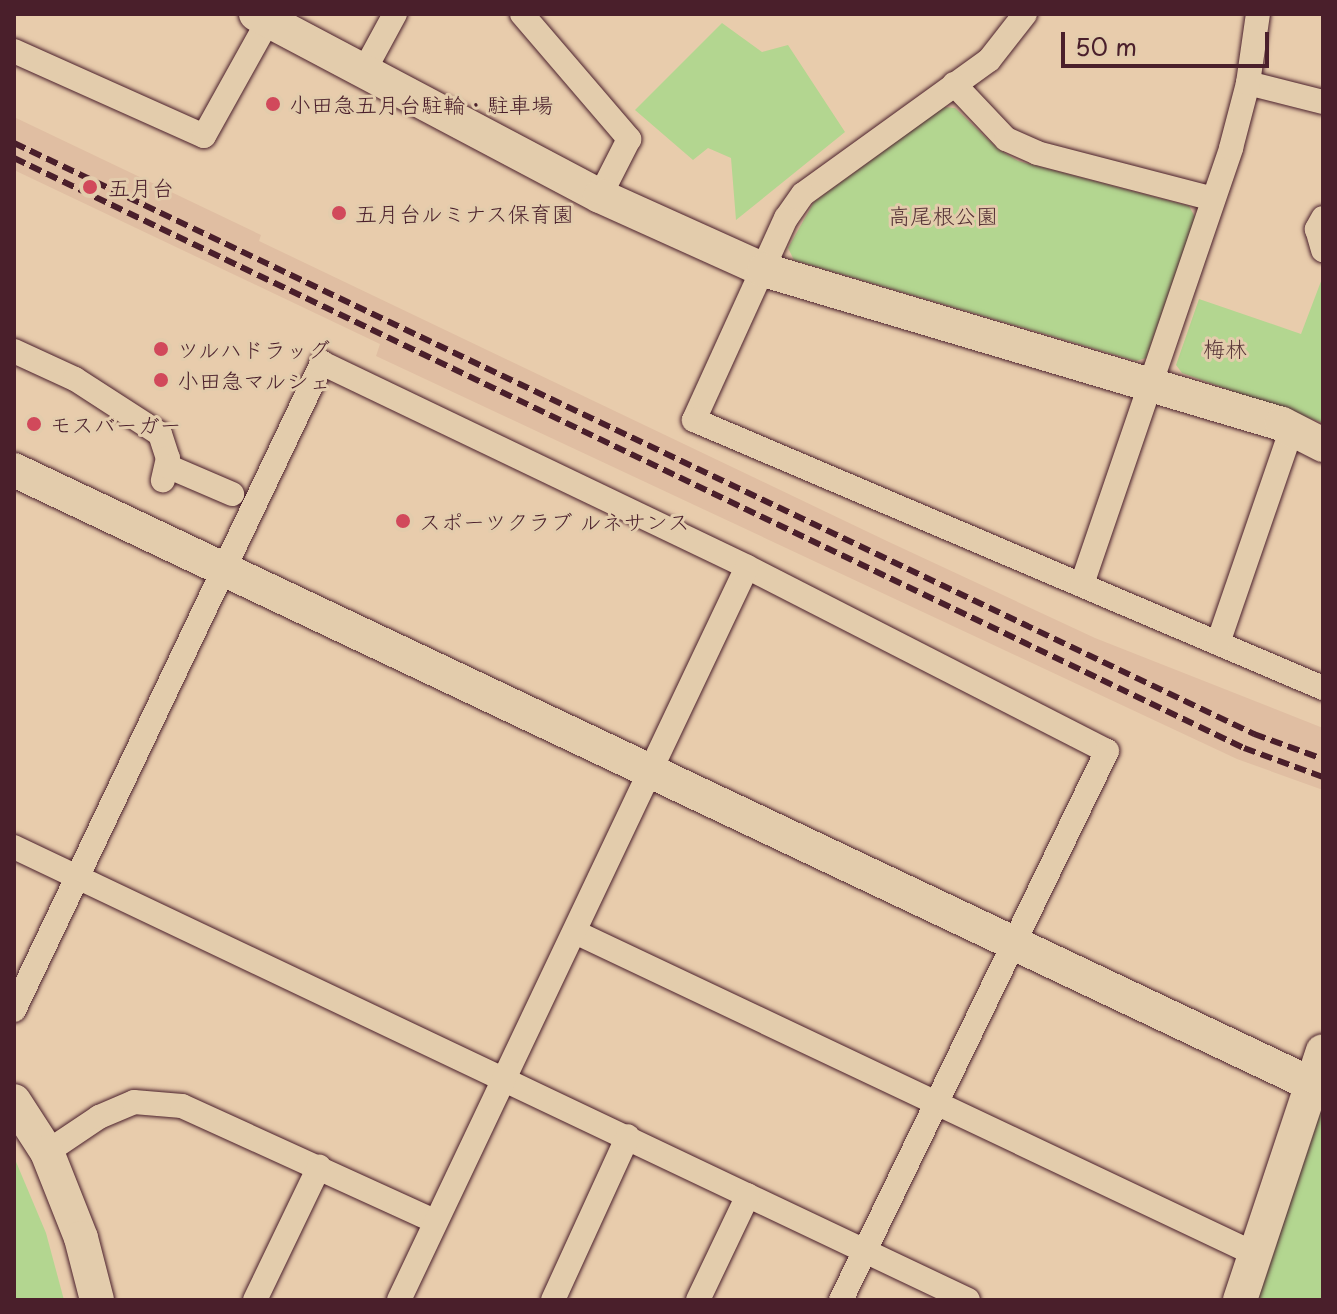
<!DOCTYPE html>
<html>
<head>
<meta charset="utf-8">
<style>
	body { margin:0 }
	#map { position:relative; width:1337px; height:1314px; overflow:hidden; background:#e8ccac; font-family:"Playpen Sans","Klee One",sans-serif }
	div>[style] { position:absolute }
	.built>* { inset:0; background:#e0bea2 }
	.green>* { inset:0; background:#b3d690 }
	.roads { filter:drop-shadow(0 0 2px #4a1f2b) drop-shadow(0 0 2px #4a1f2b) }
	.street>* { height:24px; margin:-12px; padding:0 12px; transform-origin:12px; border-radius:12px; background:#e3ccac }
	.secondary>* { height:34px; margin:-17px; padding:0 17px; transform-origin:17px; border-radius:17px; background:#e3ccac }
	.rail>* { height:6px; margin-top:-3px; transform-origin:0; background:repeating-linear-gradient(90deg,#4a1f2b 0 12px,transparent 0 18px) }
	.dots>* { width:22px; height:22px; translate:-50% -50%; box-sizing:border-box; border:4px solid #e3ccac; border-radius:50% }
	span { translate:-50% -50%; white-space:nowrap; text-align:center; line-height:1.15; -webkit-text-stroke:6px #e3ccac; paint-order:stroke }
	.poi-label { font-size:22px; color:#4a1f2b }
	.left { translate:0 -50%; text-align:left }
	.park-label { font-size:22px; color:#543135 }
	.frame { position:absolute; inset:0; border:16px solid #4a1f2b; pointer-events:none }
	.scale { position:absolute; left:1061px; top:32px; width:208px; height:36px; box-sizing:border-box; border:4px solid #4a1f2b; border-top:0; padding-left:10px; font-size:24px; line-height:28px; white-space:nowrap; color:#4a1f2b; -webkit-text-stroke:6px #e3ccac; paint-order:stroke }
</style>
</head>
<body>
<div id="map">
	<div class="built">
		<i style="clip-path:polygon(14px 117px,261px 235px,259px 241px,889px 542px,1095px 638px,1323px 728px,1323px 790px,1237px 759px,376px 356px,380px 344px,14px 170px)"></i>
	</div>
	<div class="green">
		<i style="clip-path:polygon(722px 23px,762px 52px,788px 45px,845px 132px,736px 220px,731px 158px,708px 148px,693px 160px,635px 110px)"></i>
		<i style="clip-path:polygon(944px 107px,955px 108px,998px 149px,1018px 161px,1189px 206px,1195px 217px,1146px 358px,1136px 361px,794px 260px,788px 248px,814px 202px)"></i>
		<i style="clip-path:polygon(1323px 276px,1323px 423px,1182px 373px,1176px 365px,1199px 299px,1301px 334px)"></i>
		<i style="clip-path:polygon(1323px 1099px,1323px 1300px,1256px 1300px)"></i>
		<i style="clip-path:polygon(14px 1157px,46px 1233px,64px 1300px,14px 1300px)"></i>
	</div>
	<div class="roads">
		<div class="street">
			<i style="left:522px;top:14px;width:165px;rotate:49.4deg"></i>
			<i style="left:629px;top:139px;width:64px;rotate:117deg"></i>
			<i style="left:1025px;top:14px;width:58px;rotate:128deg"></i>
			<i style="left:989px;top:60px;width:229px;rotate:144.2deg"></i>
			<i style="left:803px;top:194px;width:29px;rotate:125deg"></i>
			<i style="left:786px;top:218px;width:222px;rotate:114.5deg"></i>
			<i style="left:694px;top:420px;width:684px;rotate:23.08deg"></i>
			<i style="left:14px;top:51px;width:208px;rotate:24.1deg"></i>
			<i style="left:204px;top:136px;width:132px;rotate:-60.9deg"></i>
			<i style="left:364px;top:71px;width:65px;rotate:-61.5deg"></i>
			<i style="left:1248px;top:83px;width:77px;rotate:14.2deg"></i>
			<i style="left:954px;top:84px;width:76px;rotate:46.6deg"></i>
			<i style="left:1006px;top:139px;width:34px;rotate:24deg"></i>
			<i style="left:1037px;top:153px;width:182px;rotate:14.6deg"></i>
			<i style="left:1323px;top:218px;width:13px;rotate:119deg"></i>
			<i style="left:1317px;top:229px;width:22px;rotate:74deg"></i>
			<i style="left:14px;top:351px;width:67px;rotate:24.7deg"></i>
			<i style="left:75px;top:379px;width:101px;rotate:32.9deg"></i>
			<i style="left:160px;top:434px;width:25px;rotate:72deg"></i>
			<i style="left:168px;top:458px;width:23px;rotate:103deg"></i>
			<i style="left:167px;top:466px;width:71px;rotate:23.3deg"></i>
			<i style="left:1082px;top:584px;width:461px;rotate:-71.1deg"></i>
			<i style="left:1231px;top:148px;width:67px;rotate:-75.3deg"></i>
			<i style="left:1248px;top:83px;width:70px;rotate:-81.8deg"></i>
			<i style="left:1218px;top:643px;width:227px;rotate:-71deg"></i>
			<i style="left:14px;top:847px;width:1056px;rotate:25.4deg"></i>
			<i style="left:575px;top:932px;width:752px;rotate:25.34deg"></i>
			<i style="left:14px;top:1010px;width:717px;rotate:-64.54deg"></i>
			<i style="left:322px;top:363px;width:471px;rotate:25.6deg"></i>
			<i style="left:747px;top:567px;width:404px;rotate:27.1deg"></i>
			<i style="left:1107px;top:751px;width:610px;rotate:115.85deg"></i>
			<i style="left:47px;top:1152px;width:63px;rotate:-33.9deg"></i>
			<i style="left:99px;top:1117px;width:38px;rotate:-23deg"></i>
			<i style="left:134px;top:1102px;width:48px;rotate:4.8deg"></i>
			<i style="left:182px;top:1106px;width:277px;rotate:24.5deg"></i>
			<i style="left:255px;top:1300px;width:148px;rotate:-64.3deg"></i>
			<i style="left:399px;top:1300px;width:811px;rotate:-64.6deg"></i>
			<i style="left:553px;top:1300px;width:180px;rotate:-65.4deg"></i>
			<i style="left:698px;top:1300px;width:116px;rotate:-64.5deg"></i>
		</div>
		<div class="secondary">
			<i style="left:256px;top:14px;width:389px;rotate:27.9deg"></i>
			<i style="left:600px;top:196px;width:180px;rotate:24.3deg"></i>
			<i style="left:764px;top:270px;width:540px;rotate:16.56deg"></i>
			<i style="left:1282px;top:424px;width:46px;rotate:27.1deg"></i>
			<i style="left:14px;top:470px;width:1435px;rotate:25.33deg"></i>
			<i style="left:14px;top:1101px;width:61px;rotate:57.1deg"></i>
			<i style="left:47px;top:1152px;width:92px;rotate:68.4deg"></i>
			<i style="left:81px;top:1238px;width:64px;rotate:75.5deg"></i>
			<i style="left:1240px;top:1300px;width:262px;rotate:-71.6deg"></i>
		</div>
	</div>
	<div class="rail">
		<i style="left:14px;top:143px;width:1374px;rotate:25.48deg"></i>
		<i style="left:1254px;top:734px;width:73px;rotate:19.9deg"></i>
		<i style="left:14px;top:158px;width:1364px;rotate:25.63deg"></i>
		<i style="left:1244px;top:748px;width:84px;rotate:20.2deg"></i>
	</div>
	<div class="dots">
		<i style="left:273px;top:104px;background:#d1495b"></i>
		<i style="left:90px;top:187px;background:#d1495b"></i>
		<i style="left:339px;top:213px;background:#d1495b"></i>
		<i style="left:161px;top:349px;background:#d1495b"></i>
		<i style="left:161px;top:380px;background:#d1495b"></i>
		<i style="left:34px;top:424px;background:#d1495b"></i>
		<i style="left:403px;top:521px;background:#d1495b"></i>
	</div>
	<div class="poi-label">
		<span class="left" style="left:289px;top:104px">小田急五月台駐輪・駐車場</span>
		<span class="left" style="left:108px;top:187px">五月台</span>
		<span class="left" style="left:355px;top:213px">五月台ルミナス保育園</span>
		<span class="left" style="left:177px;top:349px">ツルハドラッグ</span>
		<span class="left" style="left:177px;top:380px">小田急マルシェ</span>
		<span class="left" style="left:50px;top:424px">モスバーガー</span>
		<span class="left" style="left:419px;top:521px">スポーツクラブ ルネサンス</span>
	</div>
	<div class="park-label">
		<span style="left:943px;top:215px">高尾根公園</span>
		<span style="left:1225px;top:348px">梅林</span>
	</div>
	<div class="frame"></div>
	<div class="scale">50 m</div>
</div>
</body>
</html>
